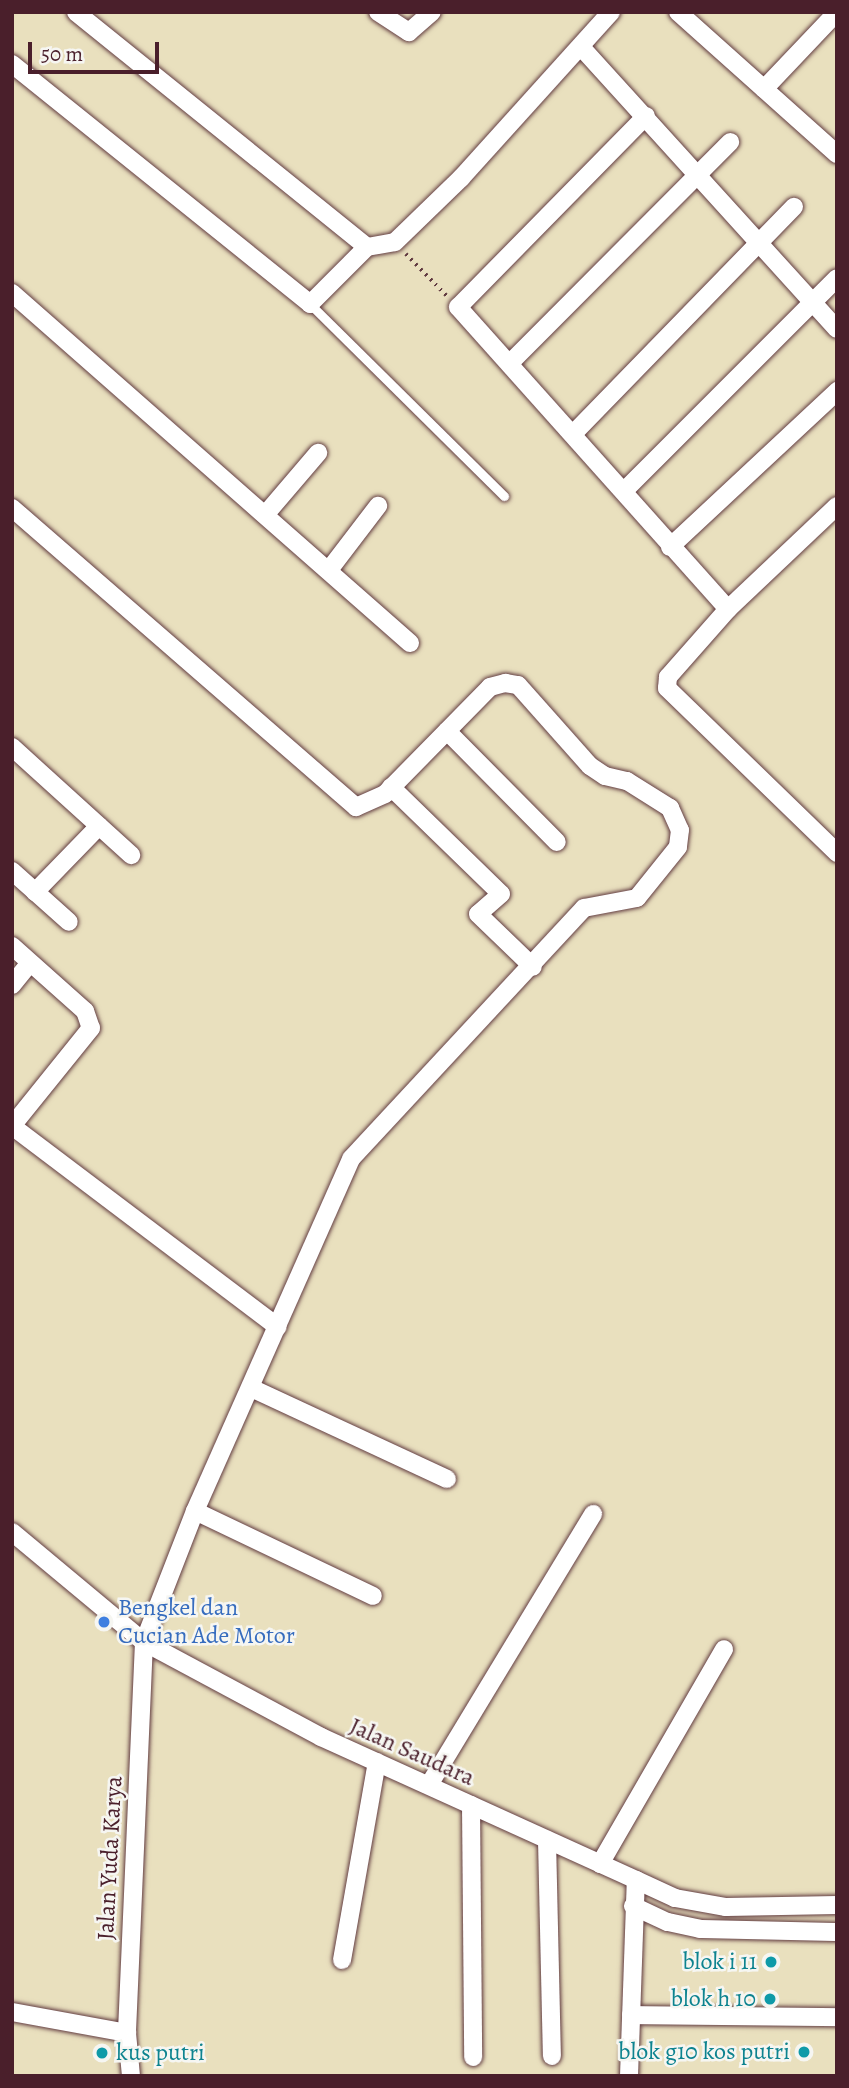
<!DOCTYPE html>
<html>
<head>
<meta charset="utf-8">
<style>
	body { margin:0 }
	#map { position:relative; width:849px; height:2088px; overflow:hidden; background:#e9e0be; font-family:Alegreya,serif }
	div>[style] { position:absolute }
	.path>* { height:3.5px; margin-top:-1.75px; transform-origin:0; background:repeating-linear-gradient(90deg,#623c41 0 2px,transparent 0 7px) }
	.roads { filter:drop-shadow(0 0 2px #623c41) drop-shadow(0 0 2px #623c41) }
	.lane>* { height:9px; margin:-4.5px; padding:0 4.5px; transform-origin:4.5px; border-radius:4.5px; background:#fff }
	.street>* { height:18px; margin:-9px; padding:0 9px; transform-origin:9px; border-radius:9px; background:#fff }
	.dots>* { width:19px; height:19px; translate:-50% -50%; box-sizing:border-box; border:4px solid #f6f6f2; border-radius:50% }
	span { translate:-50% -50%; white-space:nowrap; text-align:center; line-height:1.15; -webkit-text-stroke:5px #f6f6f2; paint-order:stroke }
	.shop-label { font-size:24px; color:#366cbe }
	.left { translate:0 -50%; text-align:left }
	.street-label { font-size:24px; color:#4a1f2b }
	.culture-label { font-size:24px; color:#0d838f }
	.right { translate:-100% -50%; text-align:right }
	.frame { position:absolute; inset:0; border:14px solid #4a1f2b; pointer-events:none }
	.scale { position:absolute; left:28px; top:42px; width:131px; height:32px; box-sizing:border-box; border:4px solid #4a1f2b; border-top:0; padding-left:9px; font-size:21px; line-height:24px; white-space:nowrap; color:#4a1f2b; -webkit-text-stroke:5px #f6f6f2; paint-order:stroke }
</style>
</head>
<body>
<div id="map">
	<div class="path">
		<i style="left:406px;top:254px;width:59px;rotate:45.7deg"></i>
	</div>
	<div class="roads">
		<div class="lane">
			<i style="left:310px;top:304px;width:273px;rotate:44.7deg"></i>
		</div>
		<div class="street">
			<i style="left:378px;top:12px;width:37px;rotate:33deg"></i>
			<i style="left:409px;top:32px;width:30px;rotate:-41deg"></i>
			<i style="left:678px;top:12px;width:213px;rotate:41.8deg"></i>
			<i style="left:582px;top:48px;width:379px;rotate:47.8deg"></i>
			<i style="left:12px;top:64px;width:383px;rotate:38.8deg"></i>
			<i style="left:310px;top:304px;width:81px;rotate:-45deg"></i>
			<i style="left:367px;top:247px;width:374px;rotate:-141.1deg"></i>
			<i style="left:764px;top:89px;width:106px;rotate:-46.5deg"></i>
			<i style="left:646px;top:116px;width:268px;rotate:134.5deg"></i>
			<i style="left:458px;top:307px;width:405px;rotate:48.2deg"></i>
			<i style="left:728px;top:609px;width:150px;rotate:-43.4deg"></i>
			<i style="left:367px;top:247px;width:28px;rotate:-10deg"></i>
			<i style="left:395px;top:242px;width:92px;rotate:-44.1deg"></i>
			<i style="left:461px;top:178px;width:224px;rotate:-47.9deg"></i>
			<i style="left:12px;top:293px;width:530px;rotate:41.33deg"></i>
			<i style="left:510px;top:363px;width:312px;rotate:-45.1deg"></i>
			<i style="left:573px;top:434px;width:317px;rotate:-45.8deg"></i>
			<i style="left:624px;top:491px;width:301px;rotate:-45deg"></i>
			<i style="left:12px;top:508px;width:456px;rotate:41deg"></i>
			<i style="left:356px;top:807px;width:32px;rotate:-24deg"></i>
			<i style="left:385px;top:794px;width:150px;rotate:-45.5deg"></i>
			<i style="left:490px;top:687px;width:16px;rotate:-15deg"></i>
			<i style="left:505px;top:683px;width:13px;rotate:9deg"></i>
			<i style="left:518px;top:685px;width:108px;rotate:48.4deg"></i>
			<i style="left:590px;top:766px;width:18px;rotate:34deg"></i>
			<i style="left:605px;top:776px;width:23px;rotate:13deg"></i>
			<i style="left:627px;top:781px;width:51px;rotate:32.1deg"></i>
			<i style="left:670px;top:808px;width:24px;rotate:66deg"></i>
			<i style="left:680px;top:830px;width:17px;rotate:97deg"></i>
			<i style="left:678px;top:847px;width:65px;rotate:128.8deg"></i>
			<i style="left:637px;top:898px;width:54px;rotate:169.3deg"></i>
			<i style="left:584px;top:908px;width:342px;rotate:132.9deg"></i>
			<i style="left:351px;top:1159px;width:385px;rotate:113.9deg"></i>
			<i style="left:195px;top:1511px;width:141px;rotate:111.3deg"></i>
			<i style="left:144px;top:1642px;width:391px;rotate:92.5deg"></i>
			<i style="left:127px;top:2033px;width:43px;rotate:84.7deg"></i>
			<i style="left:265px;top:515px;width:82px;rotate:-49.5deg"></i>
			<i style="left:670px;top:547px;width:229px;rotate:-43deg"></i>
			<i style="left:329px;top:570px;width:81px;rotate:-52.6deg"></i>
			<i style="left:728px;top:609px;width:91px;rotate:131.4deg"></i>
			<i style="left:668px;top:677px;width:11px;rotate:95deg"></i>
			<i style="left:667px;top:688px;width:237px;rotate:44.1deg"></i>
			<i style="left:447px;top:731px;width:156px;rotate:45.3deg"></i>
			<i style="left:12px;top:747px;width:161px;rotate:42.2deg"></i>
			<i style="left:391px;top:787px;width:153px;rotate:44.2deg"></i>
			<i style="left:501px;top:894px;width:30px;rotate:139deg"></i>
			<i style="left:478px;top:914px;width:76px;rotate:43.9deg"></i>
			<i style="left:12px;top:871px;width:76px;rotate:41.8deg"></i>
			<i style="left:35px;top:892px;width:92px;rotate:-45.9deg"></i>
			<i style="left:12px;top:946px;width:98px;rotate:41.7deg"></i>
			<i style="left:85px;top:1011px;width:18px;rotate:71deg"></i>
			<i style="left:91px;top:1028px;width:126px;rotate:128.9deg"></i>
			<i style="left:12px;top:985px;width:28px;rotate:-51deg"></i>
			<i style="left:12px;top:1126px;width:333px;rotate:37.1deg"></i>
			<i style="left:251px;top:1388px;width:216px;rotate:24.9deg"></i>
			<i style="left:195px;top:1511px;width:197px;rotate:25.5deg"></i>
			<i style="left:12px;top:1532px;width:172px;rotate:39.8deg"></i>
			<i style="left:144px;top:1642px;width:201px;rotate:28.2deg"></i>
			<i style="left:321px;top:1737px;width:346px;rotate:24.4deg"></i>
			<i style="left:636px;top:1880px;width:43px;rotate:24.8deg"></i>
			<i style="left:675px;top:1898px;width:52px;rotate:10deg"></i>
			<i style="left:726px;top:1907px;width:111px;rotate:-1deg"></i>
			<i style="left:429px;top:1785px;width:317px;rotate:-58.8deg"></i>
			<i style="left:471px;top:1805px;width:252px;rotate:89.5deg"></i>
			<i style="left:547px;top:1840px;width:216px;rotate:88.7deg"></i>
			<i style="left:600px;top:1864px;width:248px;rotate:-60deg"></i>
			<i style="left:633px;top:1906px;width:38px;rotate:25deg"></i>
			<i style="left:668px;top:1922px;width:33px;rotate:12deg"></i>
			<i style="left:700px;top:1929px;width:137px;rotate:1.3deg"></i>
			<i style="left:342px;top:1960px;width:201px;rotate:-80deg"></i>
			<i style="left:12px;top:2012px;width:117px;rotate:10.3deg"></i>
			<i style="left:631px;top:2015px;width:206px;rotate:0.6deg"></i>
			<i style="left:629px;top:2076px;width:196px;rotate:-88deg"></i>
		</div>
	</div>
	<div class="dots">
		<i style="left:104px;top:1622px;background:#3f7fe0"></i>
		<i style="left:771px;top:1962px;background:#0f9aa8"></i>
		<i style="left:770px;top:1999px;background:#0f9aa8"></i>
		<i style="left:804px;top:2052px;background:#0f9aa8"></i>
		<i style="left:102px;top:2053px;background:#0f9aa8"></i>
	</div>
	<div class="shop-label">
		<span class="left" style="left:118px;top:1622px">Bengkel dan<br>Cucian Ade Motor</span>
	</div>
	<div class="street-label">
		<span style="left:412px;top:1752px;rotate:24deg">Jalan Saudara</span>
		<span style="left:110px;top:1858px;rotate:-87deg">Jalan Yuda Karya</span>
	</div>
	<div class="culture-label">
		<span class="right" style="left:757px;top:1962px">blok i 11</span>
		<span class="right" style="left:756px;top:1999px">blok h 10</span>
		<span class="right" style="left:790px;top:2052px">blok g10 kos putri</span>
		<span class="left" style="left:116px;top:2053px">kus putri</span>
	</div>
	<div class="frame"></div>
	<div class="scale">50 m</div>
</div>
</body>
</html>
